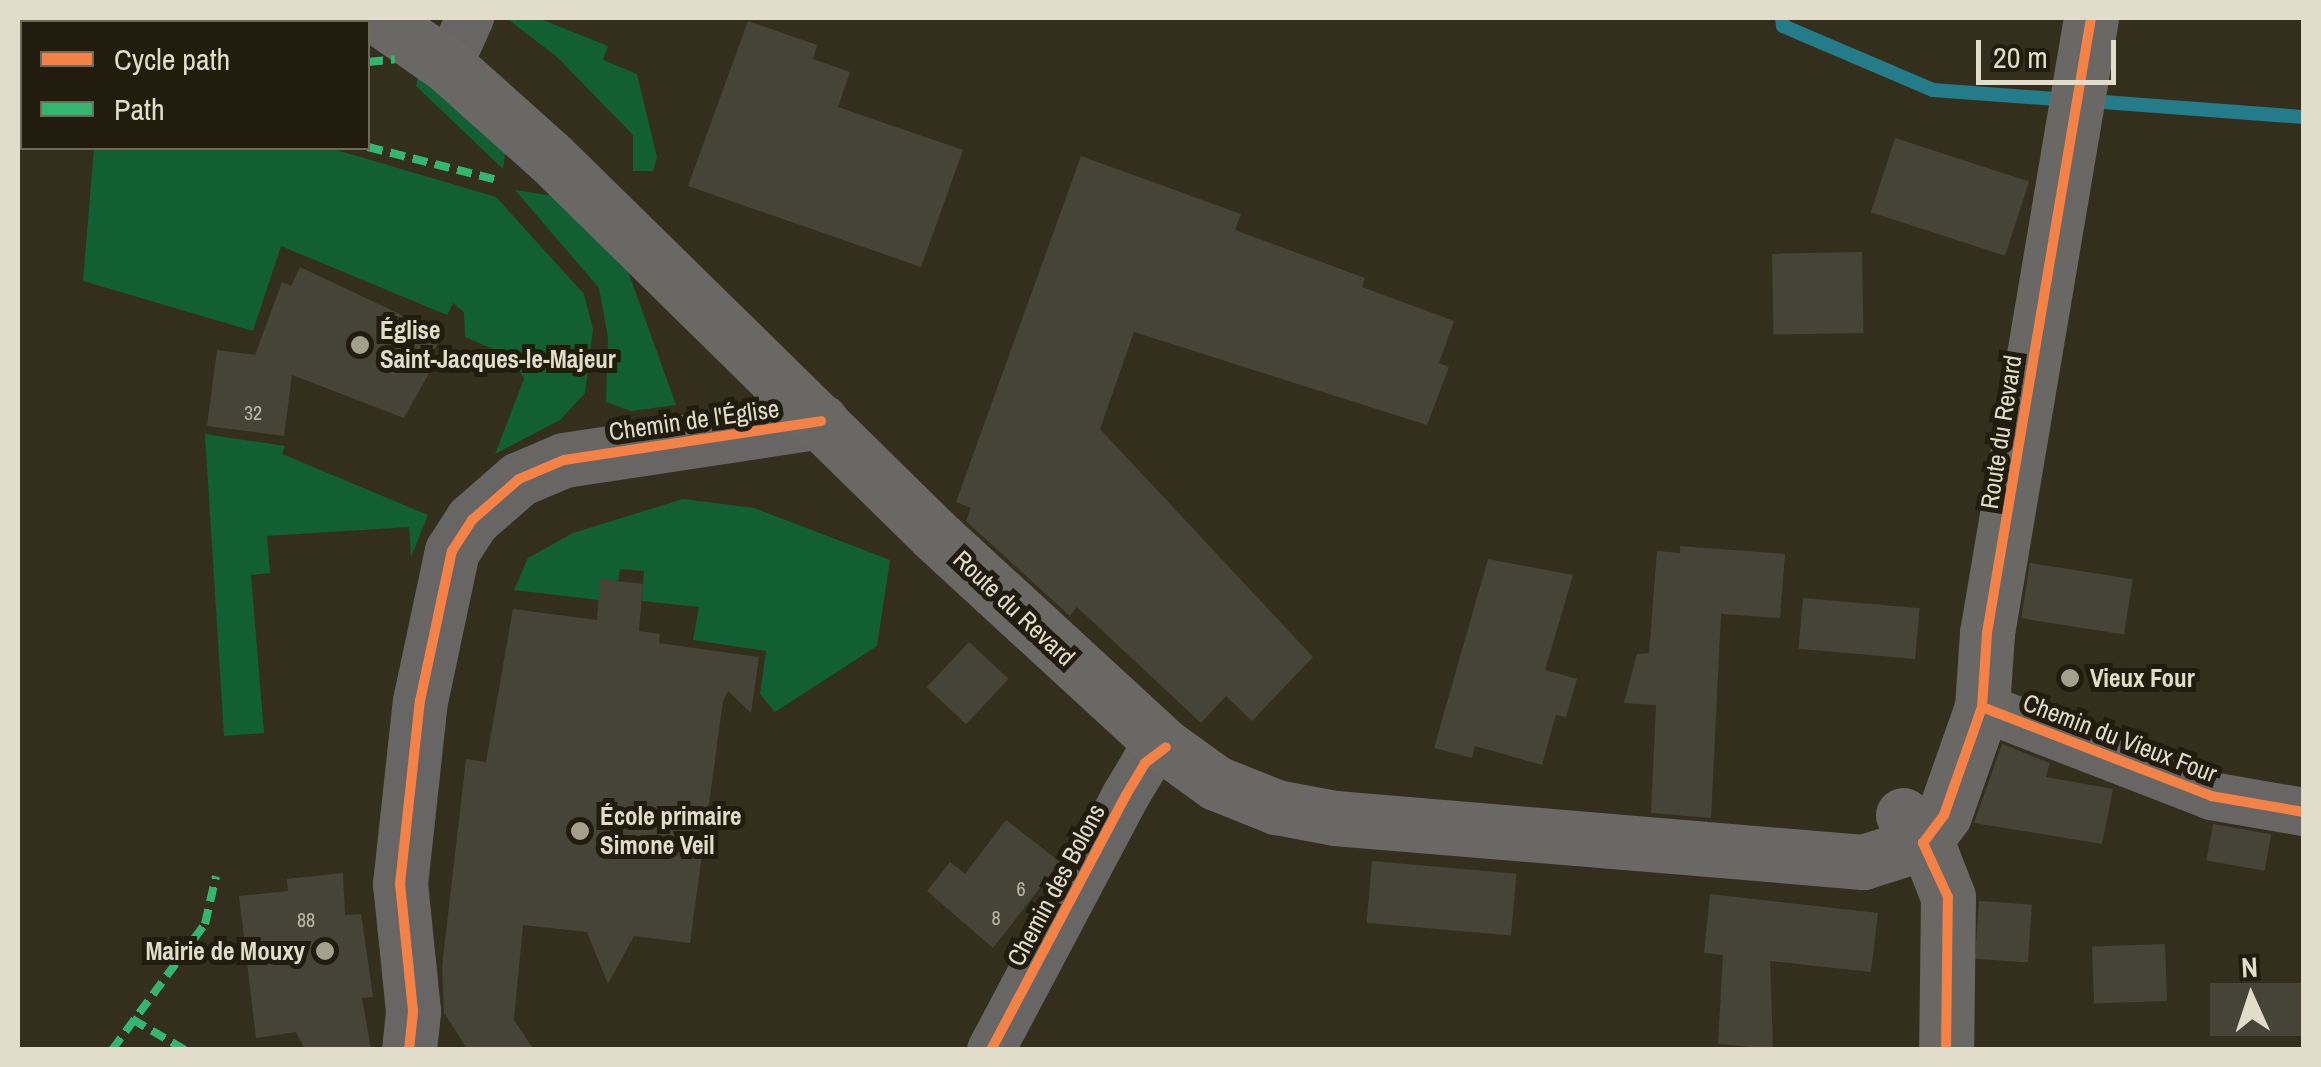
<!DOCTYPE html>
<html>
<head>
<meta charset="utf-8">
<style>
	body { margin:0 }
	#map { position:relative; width:2321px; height:1067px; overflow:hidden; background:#342f1d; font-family:"Archivo Narrow",sans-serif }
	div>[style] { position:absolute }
	.green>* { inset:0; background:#115f33 }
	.stream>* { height:14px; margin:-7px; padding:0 7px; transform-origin:7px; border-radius:7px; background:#247b89 }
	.building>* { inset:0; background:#454436; transform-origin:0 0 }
	.minor>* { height:48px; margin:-24px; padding:0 24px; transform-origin:24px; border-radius:24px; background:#676665 }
	.tertiary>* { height:55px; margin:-27.5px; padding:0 27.5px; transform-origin:27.5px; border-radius:27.5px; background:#676665 }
	.secondary>* { height:55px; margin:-27.5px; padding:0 27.5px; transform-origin:27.5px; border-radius:27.5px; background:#696865 }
	.quiet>* { height:8px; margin-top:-4px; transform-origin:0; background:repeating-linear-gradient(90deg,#33b770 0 15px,transparent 0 23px) }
	.cycleway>* { height:10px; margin:-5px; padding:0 5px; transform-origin:5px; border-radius:5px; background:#f48246 }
	.dots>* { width:28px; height:28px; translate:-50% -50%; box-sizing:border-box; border:5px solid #211c0e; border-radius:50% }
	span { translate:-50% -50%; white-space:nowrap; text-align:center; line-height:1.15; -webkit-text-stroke:10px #211c0e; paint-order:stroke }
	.number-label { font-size:20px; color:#bbb7a5 }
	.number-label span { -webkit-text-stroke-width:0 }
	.poi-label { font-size:25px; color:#e2ddca; font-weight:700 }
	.left { translate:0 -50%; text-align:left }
	.right { translate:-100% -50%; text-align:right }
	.street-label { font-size:25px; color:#e2ddca }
	.frame { position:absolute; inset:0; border:20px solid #e2ddca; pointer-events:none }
	.legend { position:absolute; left:20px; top:20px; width:350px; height:130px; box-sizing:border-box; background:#211c0e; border:2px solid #6e6959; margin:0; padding:12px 18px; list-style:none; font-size:30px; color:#e2ddca }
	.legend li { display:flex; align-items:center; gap:20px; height:50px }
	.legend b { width:50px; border:2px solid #6e6959 }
	.north { position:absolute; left:2201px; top:947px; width:100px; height:100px; -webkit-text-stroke:8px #211c0e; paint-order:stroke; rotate:357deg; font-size:28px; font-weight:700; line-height:40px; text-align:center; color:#e2ddca }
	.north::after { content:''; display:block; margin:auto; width:35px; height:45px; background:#e2ddca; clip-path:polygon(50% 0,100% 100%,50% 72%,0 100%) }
	.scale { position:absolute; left:1976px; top:40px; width:140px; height:45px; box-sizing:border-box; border:5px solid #e2ddca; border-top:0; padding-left:12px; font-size:30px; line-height:35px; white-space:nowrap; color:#e2ddca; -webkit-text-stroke:8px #211c0e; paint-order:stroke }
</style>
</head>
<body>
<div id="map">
	<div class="green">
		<i style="clip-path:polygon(506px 18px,538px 18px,608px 46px,603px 60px,637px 74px,657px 157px,653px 171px,633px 171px,633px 135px,556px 56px)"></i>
		<i style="clip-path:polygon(419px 69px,507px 142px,503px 169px,416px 86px)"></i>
		<i style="clip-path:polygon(94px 148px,330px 148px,496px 197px,584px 294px,593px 329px,585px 393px,560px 420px,495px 454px,524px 379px,514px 358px,465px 337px,464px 312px,453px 303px,447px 315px,281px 246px,253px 331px,83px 281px)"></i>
		<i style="clip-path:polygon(515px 190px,561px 197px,625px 263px,676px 405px,631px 411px,606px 402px,608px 337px,599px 288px)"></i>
		<i style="clip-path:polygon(205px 434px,285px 446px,282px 454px,428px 515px,411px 557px,409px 527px,267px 536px,270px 573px,251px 575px,264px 733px,224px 736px)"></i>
		<i style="clip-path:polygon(683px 499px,754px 508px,890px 560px,877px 646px,775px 712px,760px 694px,766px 651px,693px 640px,699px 607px,642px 601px,644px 571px,620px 569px,618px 581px,601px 579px,599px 600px,514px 590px,528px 558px,573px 533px)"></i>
	</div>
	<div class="stream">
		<i style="left:1782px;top:18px;width:8px;rotate:83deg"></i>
		<i style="left:1783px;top:26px;width:163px;rotate:23.1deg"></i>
		<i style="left:1933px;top:90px;width:135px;rotate:4.2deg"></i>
		<i style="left:2090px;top:101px;width:215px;rotate:4.3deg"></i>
	</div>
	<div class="building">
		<i style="clip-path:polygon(748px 21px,817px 45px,813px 59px,850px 72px,838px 107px,963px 150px,921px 267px,688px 186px)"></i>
		<i style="left:1895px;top:138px;width:141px;height:78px;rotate:18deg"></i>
		<i style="clip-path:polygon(1081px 156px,1241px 214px,1235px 230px,1365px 278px,1362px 287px,1454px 321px,1439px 363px,1449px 367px,1427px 425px,1134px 332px,1100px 429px,1313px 657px,1252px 721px,1226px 696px,1201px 723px,1077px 607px,1070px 616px,966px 521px,971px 508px,956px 502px)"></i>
		<i style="left:1862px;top:252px;width:81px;height:90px;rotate:89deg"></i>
		<i style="clip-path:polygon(300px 267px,442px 334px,432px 355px,438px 357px,404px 418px,292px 375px,284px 436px,207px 426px,217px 350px,255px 355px,282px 282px,291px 286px)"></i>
		<i style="clip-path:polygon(1680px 546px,1785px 554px,1780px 618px,1721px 614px,1711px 818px,1651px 813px,1656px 705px,1624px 703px,1637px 654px,1649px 653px,1657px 551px,1680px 553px)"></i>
		<i style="clip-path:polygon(1488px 559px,1573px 575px,1545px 670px,1577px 679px,1566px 717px,1556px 715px,1542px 765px,1475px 746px,1472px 758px,1434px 748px)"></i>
		<i style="left:2030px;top:563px;width:104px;height:56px;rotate:9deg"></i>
		<i style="clip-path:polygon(600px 579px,643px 584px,639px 631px,660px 634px,659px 643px,759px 657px,751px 713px,728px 691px,723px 701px,690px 943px,634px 936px,608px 984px,587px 932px,523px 925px,514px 1020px,534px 1050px,468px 1050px,444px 1013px,442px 967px,466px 759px,486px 762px,513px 609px,597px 620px)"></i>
		<i style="left:1803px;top:598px;width:117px;height:51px;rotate:5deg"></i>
		<i style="left:969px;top:642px;width:54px;height:62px;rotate:43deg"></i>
		<i style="clip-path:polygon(2002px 744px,2050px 763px,2046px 777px,2113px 789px,2102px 844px,1974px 823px)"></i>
		<i style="clip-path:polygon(1006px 820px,1060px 862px,993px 948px,927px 891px,950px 862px,965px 874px)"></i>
		<i style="left:2213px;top:824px;width:59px;height:37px;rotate:10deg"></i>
		<i style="left:1372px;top:861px;width:145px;height:62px;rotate:5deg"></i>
		<i style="clip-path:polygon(343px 873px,345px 915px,361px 914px,373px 997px,362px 998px,371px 1050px,305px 1050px,296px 1032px,256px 1038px,239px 896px,288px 891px,287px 879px)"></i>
		<i style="clip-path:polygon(1710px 894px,1878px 913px,1871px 972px,1770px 961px,1773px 1049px,1718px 1044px,1723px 955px,1704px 953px)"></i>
		<i style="left:1979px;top:901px;width:53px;height:58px;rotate:4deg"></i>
		<i style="left:2165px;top:944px;width:57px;height:73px;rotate:88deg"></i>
		<i style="left:2304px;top:983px;width:53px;height:94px;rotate:90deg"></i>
	</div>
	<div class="minor">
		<i style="left:448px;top:66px;width:53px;rotate:-65.4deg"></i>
		<i style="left:1982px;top:707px;width:246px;rotate:21.2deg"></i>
		<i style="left:2211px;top:796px;width:94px;rotate:9.8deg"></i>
		<i style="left:991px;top:1050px;width:289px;rotate:-62.1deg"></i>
		<i style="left:1126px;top:795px;width:37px;rotate:-59deg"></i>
		<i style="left:1145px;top:763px;width:26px;rotate:-37deg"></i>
	</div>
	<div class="tertiary">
		<i style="left:409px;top:1050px;width:39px;rotate:-84deg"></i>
		<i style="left:413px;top:1011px;width:128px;rotate:-95.8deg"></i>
		<i style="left:400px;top:884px;width:184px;rotate:-83.8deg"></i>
		<i style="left:420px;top:701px;width:153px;rotate:-78deg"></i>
		<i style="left:452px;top:551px;width:37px;rotate:-57deg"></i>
		<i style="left:472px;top:520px;width:62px;rotate:-41.1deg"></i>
		<i style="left:519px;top:479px;width:49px;rotate:-22.9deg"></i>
		<i style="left:564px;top:460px;width:260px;rotate:-8.6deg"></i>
	</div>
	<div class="secondary">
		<i style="left:379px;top:18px;width:84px;rotate:34.8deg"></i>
		<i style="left:448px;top:66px;width:138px;rotate:41.8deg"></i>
		<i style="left:551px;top:158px;width:537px;rotate:44.47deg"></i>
		<i style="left:934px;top:534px;width:315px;rotate:42.6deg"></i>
		<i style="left:1166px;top:747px;width:62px;rotate:35.8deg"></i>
		<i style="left:1216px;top:783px;width:65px;rotate:21.8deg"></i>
		<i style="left:1276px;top:807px;width:60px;rotate:10.6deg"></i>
		<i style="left:1335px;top:818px;width:530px;rotate:4.76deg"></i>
		<i style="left:1863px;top:862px;width:63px;rotate:-17.6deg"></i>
		<i style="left:1923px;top:843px;width:35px;rotate:-53deg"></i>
		<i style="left:1944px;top:815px;width:114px;rotate:-70.6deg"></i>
		<i style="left:1982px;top:707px;width:74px;rotate:-86.1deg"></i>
		<i style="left:1987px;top:633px;width:624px;rotate:-80.4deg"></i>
		<i style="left:1903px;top:815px;width:50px;rotate:54.7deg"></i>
		<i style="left:1932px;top:856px;width:44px;rotate:68.7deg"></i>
		<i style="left:1948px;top:897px;width:153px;rotate:90.7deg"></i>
	</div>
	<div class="quiet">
		<i style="left:368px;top:62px;width:27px;rotate:-6deg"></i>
		<i style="left:368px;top:147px;width:133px;rotate:14.3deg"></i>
		<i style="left:132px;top:1019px;width:61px;rotate:30.3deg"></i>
		<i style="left:112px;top:1050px;width:157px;rotate:-53.6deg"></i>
		<i style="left:205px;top:924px;width:49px;rotate:-77.1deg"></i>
	</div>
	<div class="cycleway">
		<i style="left:1982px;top:707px;width:246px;rotate:21.2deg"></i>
		<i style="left:2211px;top:796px;width:94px;rotate:9.8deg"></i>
		<i style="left:409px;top:1050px;width:39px;rotate:-84deg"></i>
		<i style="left:413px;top:1011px;width:128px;rotate:-95.8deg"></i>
		<i style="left:400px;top:884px;width:184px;rotate:-83.8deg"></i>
		<i style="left:420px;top:701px;width:153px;rotate:-78deg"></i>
		<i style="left:452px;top:551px;width:37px;rotate:-57deg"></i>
		<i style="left:472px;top:520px;width:62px;rotate:-41.1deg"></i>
		<i style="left:519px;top:479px;width:49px;rotate:-22.9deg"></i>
		<i style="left:564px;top:460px;width:260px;rotate:-8.6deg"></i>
		<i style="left:991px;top:1050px;width:289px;rotate:-62.1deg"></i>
		<i style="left:1126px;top:795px;width:37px;rotate:-59deg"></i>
		<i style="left:1145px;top:763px;width:26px;rotate:-37deg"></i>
		<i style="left:1946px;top:1050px;width:153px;rotate:-89.3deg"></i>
		<i style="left:1948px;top:897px;width:60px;rotate:-114.8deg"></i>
		<i style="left:1923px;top:843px;width:35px;rotate:-53deg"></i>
		<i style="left:1944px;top:815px;width:114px;rotate:-70.6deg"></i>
		<i style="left:1982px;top:707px;width:74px;rotate:-86.1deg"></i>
		<i style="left:1987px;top:633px;width:624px;rotate:-80.4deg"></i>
	</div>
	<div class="dots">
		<i style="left:360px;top:345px;background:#a5a08d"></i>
		<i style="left:2070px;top:678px;background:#a5a08d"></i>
		<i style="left:580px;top:831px;background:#a5a08d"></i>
		<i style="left:325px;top:951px;background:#a5a08d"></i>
	</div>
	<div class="number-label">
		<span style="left:253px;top:412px">32</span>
		<span style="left:1021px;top:888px">6</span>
		<span style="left:996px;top:917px">8</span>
		<span style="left:306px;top:919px">88</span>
	</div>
	<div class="poi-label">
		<span class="left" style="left:380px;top:345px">Église<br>Saint-Jacques-le-Majeur</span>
		<span class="left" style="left:2090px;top:678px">Vieux Four</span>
		<span class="left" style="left:600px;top:831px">École primaire<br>Simone Veil</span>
		<span class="right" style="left:305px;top:951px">Mairie de Mouxy</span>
	</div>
	<div class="street-label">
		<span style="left:694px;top:420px;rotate:-8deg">Chemin de l'Église</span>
		<span style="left:2001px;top:432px;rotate:-81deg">Route du Revard</span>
		<span style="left:1014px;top:608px;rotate:43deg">Route du Revard</span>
		<span style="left:2120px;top:738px;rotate:21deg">Chemin du Vieux Four</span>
		<span style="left:1056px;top:885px;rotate:-62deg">Chemin des Bolons</span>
	</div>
	<div class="frame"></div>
	<ul class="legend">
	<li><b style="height:12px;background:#f48246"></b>Cycle path</li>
	<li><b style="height:12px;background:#33b770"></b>Path</li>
	</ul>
	<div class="north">N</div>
	<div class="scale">20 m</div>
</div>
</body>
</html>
